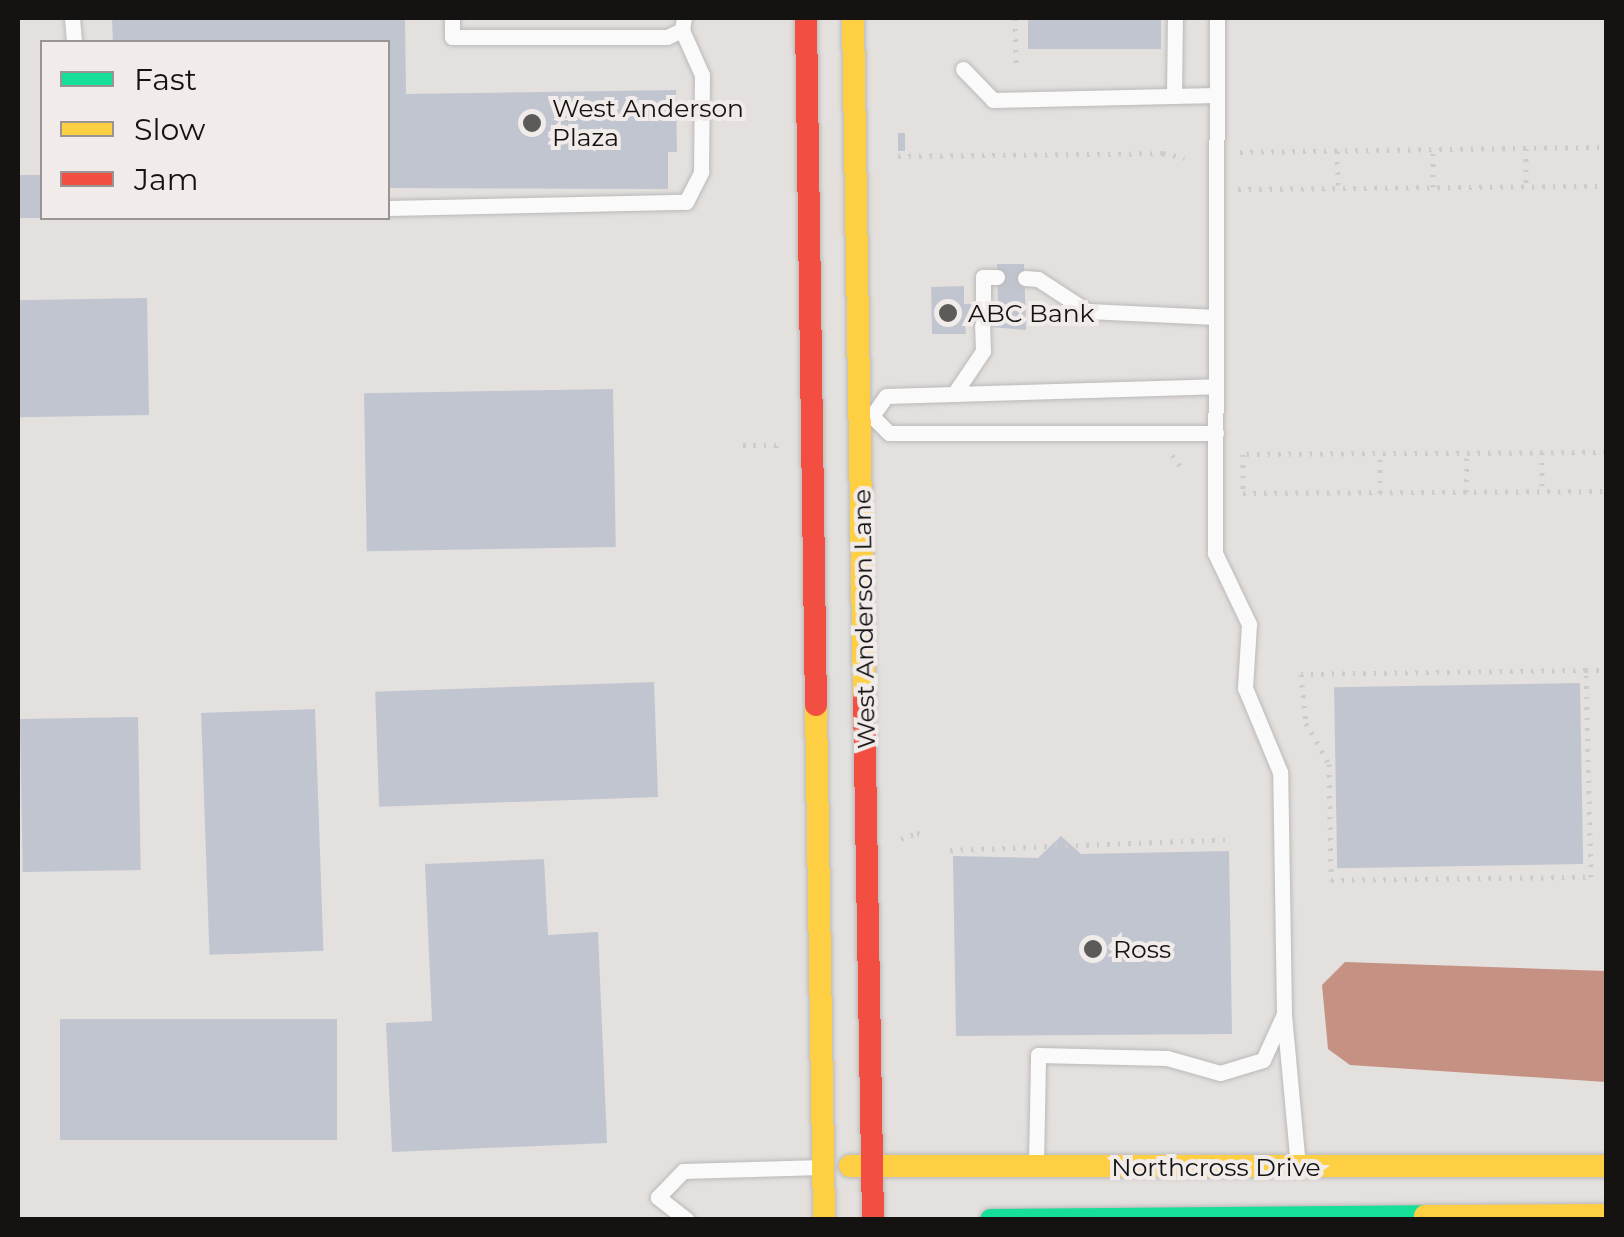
<!DOCTYPE html>
<html>
<head>
<meta charset="utf-8">
<style>
	body { margin:0 }
	#map { position:relative; width:1624px; height:1237px; overflow:hidden; background:#e3e0de; font-family:Montserrat,sans-serif }
	div>[style] { position:absolute }
	.water>* { inset:0; background:#c49182 }
	.building>* { inset:0; background:#c1c5d0; transform-origin:0 0 }
	.path>* { height:5px; margin-top:-2.5px; transform-origin:0; background:repeating-linear-gradient(90deg,#cccccb 0 2.5px,transparent 0 10.5px) }
	.roads { filter:drop-shadow(0 0 2px #bbb9b8) drop-shadow(0 0 2px #bbb9b8) }
	.lane>* { height:15px; margin:-7.5px; padding:0 7.5px; transform-origin:7.5px; border-radius:7.5px; background:#fbfafa }
	.fast>* { height:22px; margin:-11px; padding:0 11px; transform-origin:11px; border-radius:11px; background:#16e098 }
	.slow>* { height:22px; margin:-11px; padding:0 11px; transform-origin:11px; border-radius:11px; background:#ffcf43 }
	.jam>* { height:22px; margin:-11px; padding:0 11px; transform-origin:11px; border-radius:11px; background:#f24e42 }
	.dots>* { width:28px; height:28px; translate:-50% -50%; box-sizing:border-box; border:5px solid #f1ecea; border-radius:50% }
	span { translate:-50% -50%; white-space:nowrap; text-align:center; line-height:1.15; -webkit-text-stroke:8px #f1ecea; paint-order:stroke }
	.poi-label { font-size:25px; color:#141312 }
	.left { translate:0 -50%; text-align:left }
	.street-label { font-size:25px; color:#141312 }
	.frame { position:absolute; inset:0; border:20px solid #141312; pointer-events:none }
	.legend { position:absolute; left:40px; top:40px; width:350px; height:180px; box-sizing:border-box; background:#f1ecea; border:2px solid #999594; margin:0; padding:12px 18px; list-style:none; font-size:30px; color:#141312 }
	.legend li { display:flex; align-items:center; gap:20px; height:50px }
	.legend b { width:50px; border:2px solid #999594 }
</style>
</head>
<body>
<div id="map">
	<div class="water">
		<i style="clip-path:polygon(1345px 962px,1606px 971px,1606px 1082px,1350px 1065px,1328px 1049px,1322px 985px)"></i>
	</div>
	<div class="building">
		<i style="clip-path:polygon(112px 18px,405px 18px,406px 94px,676px 90px,677px 152px,668px 152px,668px 189px,388px 188px,388px 42px,113px 42px)"></i>
		<i style="left:1028px;top:18px;width:133px;height:31px"></i>
		<i style="left:898px;top:133px;width:7px;height:18px"></i>
		<i style="left:42px;top:175px;width:43px;height:24px;rotate:90deg"></i>
		<i style="clip-path:polygon(997px 264px,1024px 264px,1026px 330px,965px 325px,966px 334px,932px 334px,931px 287px,964px 286px,964px 304px,998px 303px)"></i>
		<i style="left:147px;top:298px;width:117px;height:129px;rotate:89deg"></i>
		<i style="left:613px;top:389px;width:158px;height:249px;rotate:89deg"></i>
		<i style="left:654px;top:682px;width:115px;height:279px;rotate:88deg"></i>
		<i style="left:1580px;top:683px;width:181px;height:246px;rotate:89deg"></i>
		<i style="left:315px;top:709px;width:242px;height:114px;rotate:88deg"></i>
		<i style="left:138px;top:717px;width:153px;height:118px;rotate:89deg"></i>
		<i style="clip-path:polygon(1061px 836px,1081px 854px,1229px 851px,1232px 1034px,956px 1036px,953px 856px,1038px 858px)"></i>
		<i style="clip-path:polygon(544px 859px,548px 935px,598px 932px,607px 1143px,392px 1152px,386px 1023px,432px 1021px,425px 864px)"></i>
		<i style="left:337px;top:1019px;width:121px;height:277px;rotate:90deg"></i>
	</div>
	<div class="path">
		<i style="left:1015px;top:18px;width:45px;rotate:88.7deg"></i>
		<i style="left:1526px;top:148px;width:39px;rotate:90deg"></i>
		<i style="left:1337px;top:151px;width:37px;rotate:88deg"></i>
		<i style="left:1240px;top:152px;width:366px;rotate:-0.8deg"></i>
		<i style="left:898px;top:156px;width:265px;rotate:-0.6deg"></i>
		<i style="left:1163px;top:153px;width:22px;rotate:13deg"></i>
		<i style="left:1433px;top:187px;width:37px;rotate:-90deg"></i>
		<i style="left:1238px;top:189px;width:368px;rotate:-0.5deg"></i>
		<i style="left:743px;top:445px;width:33px"></i>
		<i style="left:776px;top:445px;width:5px;rotate:90deg"></i>
		<i style="left:1542px;top:452px;width:40px;rotate:90deg"></i>
		<i style="left:1606px;top:452px;width:363px;rotate:179.7deg"></i>
		<i style="left:1243px;top:454px;width:39px;rotate:90deg"></i>
		<i style="left:1243px;top:493px;width:363px;rotate:-0.3deg"></i>
		<i style="left:1172px;top:455px;width:21px;rotate:53deg"></i>
		<i style="left:1466px;top:492px;width:40px;rotate:-88.6deg"></i>
		<i style="left:1380px;top:493px;width:40px;rotate:-90deg"></i>
		<i style="left:1586px;top:670px;width:285px;rotate:179.2deg"></i>
		<i style="left:1301px;top:674px;width:49px;rotate:84.2deg"></i>
		<i style="left:1306px;top:723px;width:47px;rotate:60.7deg"></i>
		<i style="left:1329px;top:764px;width:116px;rotate:89deg"></i>
		<i style="left:1331px;top:880px;width:260px;rotate:-0.7deg"></i>
		<i style="left:1591px;top:877px;width:207px;rotate:-91.4deg"></i>
		<i style="left:1586px;top:670px;width:20px"></i>
		<i style="left:901px;top:839px;width:17px;rotate:-21deg"></i>
		<i style="left:917px;top:833px;width:9px;rotate:13deg"></i>
		<i style="left:950px;top:850px;width:281px;rotate:-2.2deg"></i>
	</div>
	<div class="roads">
		<div class="lane">
			<i style="left:72px;top:18px;width:24px;rotate:85deg"></i>
			<i style="left:452px;top:18px;width:19px;rotate:90deg"></i>
			<i style="left:452px;top:37px;width:215px"></i>
			<i style="left:667px;top:37px;width:17px;rotate:-25deg"></i>
			<i style="left:682px;top:30px;width:12px;rotate:-81deg"></i>
			<i style="left:963px;top:69px;width:43px;rotate:45.9deg"></i>
			<i style="left:993px;top:100px;width:224px;rotate:-1.3deg"></i>
			<i style="left:1174px;top:96px;width:77px;rotate:-89.3deg"></i>
			<i style="left:388px;top:208px;width:298px;rotate:-1.2deg"></i>
			<i style="left:686px;top:202px;width:34px;rotate:-63deg"></i>
			<i style="left:701px;top:172px;width:97px;rotate:-89.4deg"></i>
			<i style="left:702px;top:75px;width:49px;rotate:-114deg"></i>
			<i style="left:1025px;top:278px;width:13px;rotate:4deg"></i>
			<i style="left:1038px;top:279px;width:59px;rotate:33.1deg"></i>
			<i style="left:1087px;top:311px;width:129px;rotate:2.7deg"></i>
			<i style="left:983px;top:304px;width:27px;rotate:-90deg"></i>
			<i style="left:983px;top:277px;width:14px"></i>
			<i style="left:954px;top:394px;width:52px;rotate:-56deg"></i>
			<i style="left:983px;top:351px;width:26px;rotate:-92deg"></i>
			<i style="left:872px;top:416px;width:24px;rotate:-55deg"></i>
			<i style="left:886px;top:396px;width:330px;rotate:-1.7deg"></i>
			<i style="left:872px;top:416px;width:24px;rotate:45deg"></i>
			<i style="left:889px;top:433px;width:327px"></i>
			<i style="left:1284px;top:1015px;width:152px;rotate:84.7deg"></i>
			<i style="left:1036px;top:1164px;width:109px;rotate:-88.9deg"></i>
			<i style="left:1038px;top:1055px;width:129px;rotate:1.3deg"></i>
			<i style="left:1167px;top:1058px;width:55px;rotate:15.8deg"></i>
			<i style="left:1220px;top:1073px;width:45px;rotate:-16.8deg"></i>
			<i style="left:1263px;top:1060px;width:51px;rotate:-65.5deg"></i>
			<i style="left:1284px;top:1014px;width:242px;rotate:-90.9deg"></i>
			<i style="left:1280px;top:772px;width:91px;rotate:-112.6deg"></i>
			<i style="left:1245px;top:688px;width:64px;rotate:-86.4deg"></i>
			<i style="left:1249px;top:624px;width:79px;rotate:-115.6deg"></i>
			<i style="left:1215px;top:553px;width:535px;rotate:-89.79deg"></i>
			<i style="left:687px;top:1220px;width:37px;rotate:-142deg"></i>
			<i style="left:658px;top:1197px;width:36px;rotate:-46deg"></i>
			<i style="left:683px;top:1171px;width:139px;rotate:-1.6deg"></i>
		</div>
		<div class="fast">
			<i style="left:991px;top:1220px;width:434px;rotate:-0.5deg"></i>
		</div>
		<div class="slow">
			<i style="left:853px;top:18px;width:681px;rotate:89.07deg"></i>
			<i style="left:816px;top:705px;width:515px;rotate:89.11deg"></i>
			<i style="left:850px;top:1166px;width:756px"></i>
			<i style="left:1425px;top:1216px;width:181px;rotate:-0.3deg"></i>
		</div>
		<div class="jam">
			<i style="left:806px;top:18px;width:687px;rotate:89.17deg"></i>
			<i style="left:864px;top:699px;width:521px;rotate:89.01deg"></i>
		</div>
	</div>
	<div class="dots">
		<i style="left:532px;top:123px;background:#5c5b59"></i>
		<i style="left:948px;top:313px;background:#5c5b59"></i>
		<i style="left:1093px;top:949px;background:#5c5b59"></i>
	</div>
	<div class="poi-label">
		<span class="left" style="left:552px;top:123px">West Anderson<br>Plaza</span>
		<span class="left" style="left:968px;top:313px">ABC Bank</span>
		<span class="left" style="left:1113px;top:949px">Ross</span>
	</div>
	<div class="street-label">
		<span style="left:864px;top:619px;rotate:-91deg">West Anderson Lane</span>
		<span style="left:1216px;top:1167px">Northcross Drive</span>
	</div>
	<div class="frame"></div>
	<ul class="legend">
	<li><b style="height:12px;background:#16e098"></b>Fast</li>
	<li><b style="height:12px;background:#ffcf43"></b>Slow</li>
	<li><b style="height:12px;background:#f24e42"></b>Jam</li>
	</ul>
</div>
</body>
</html>
